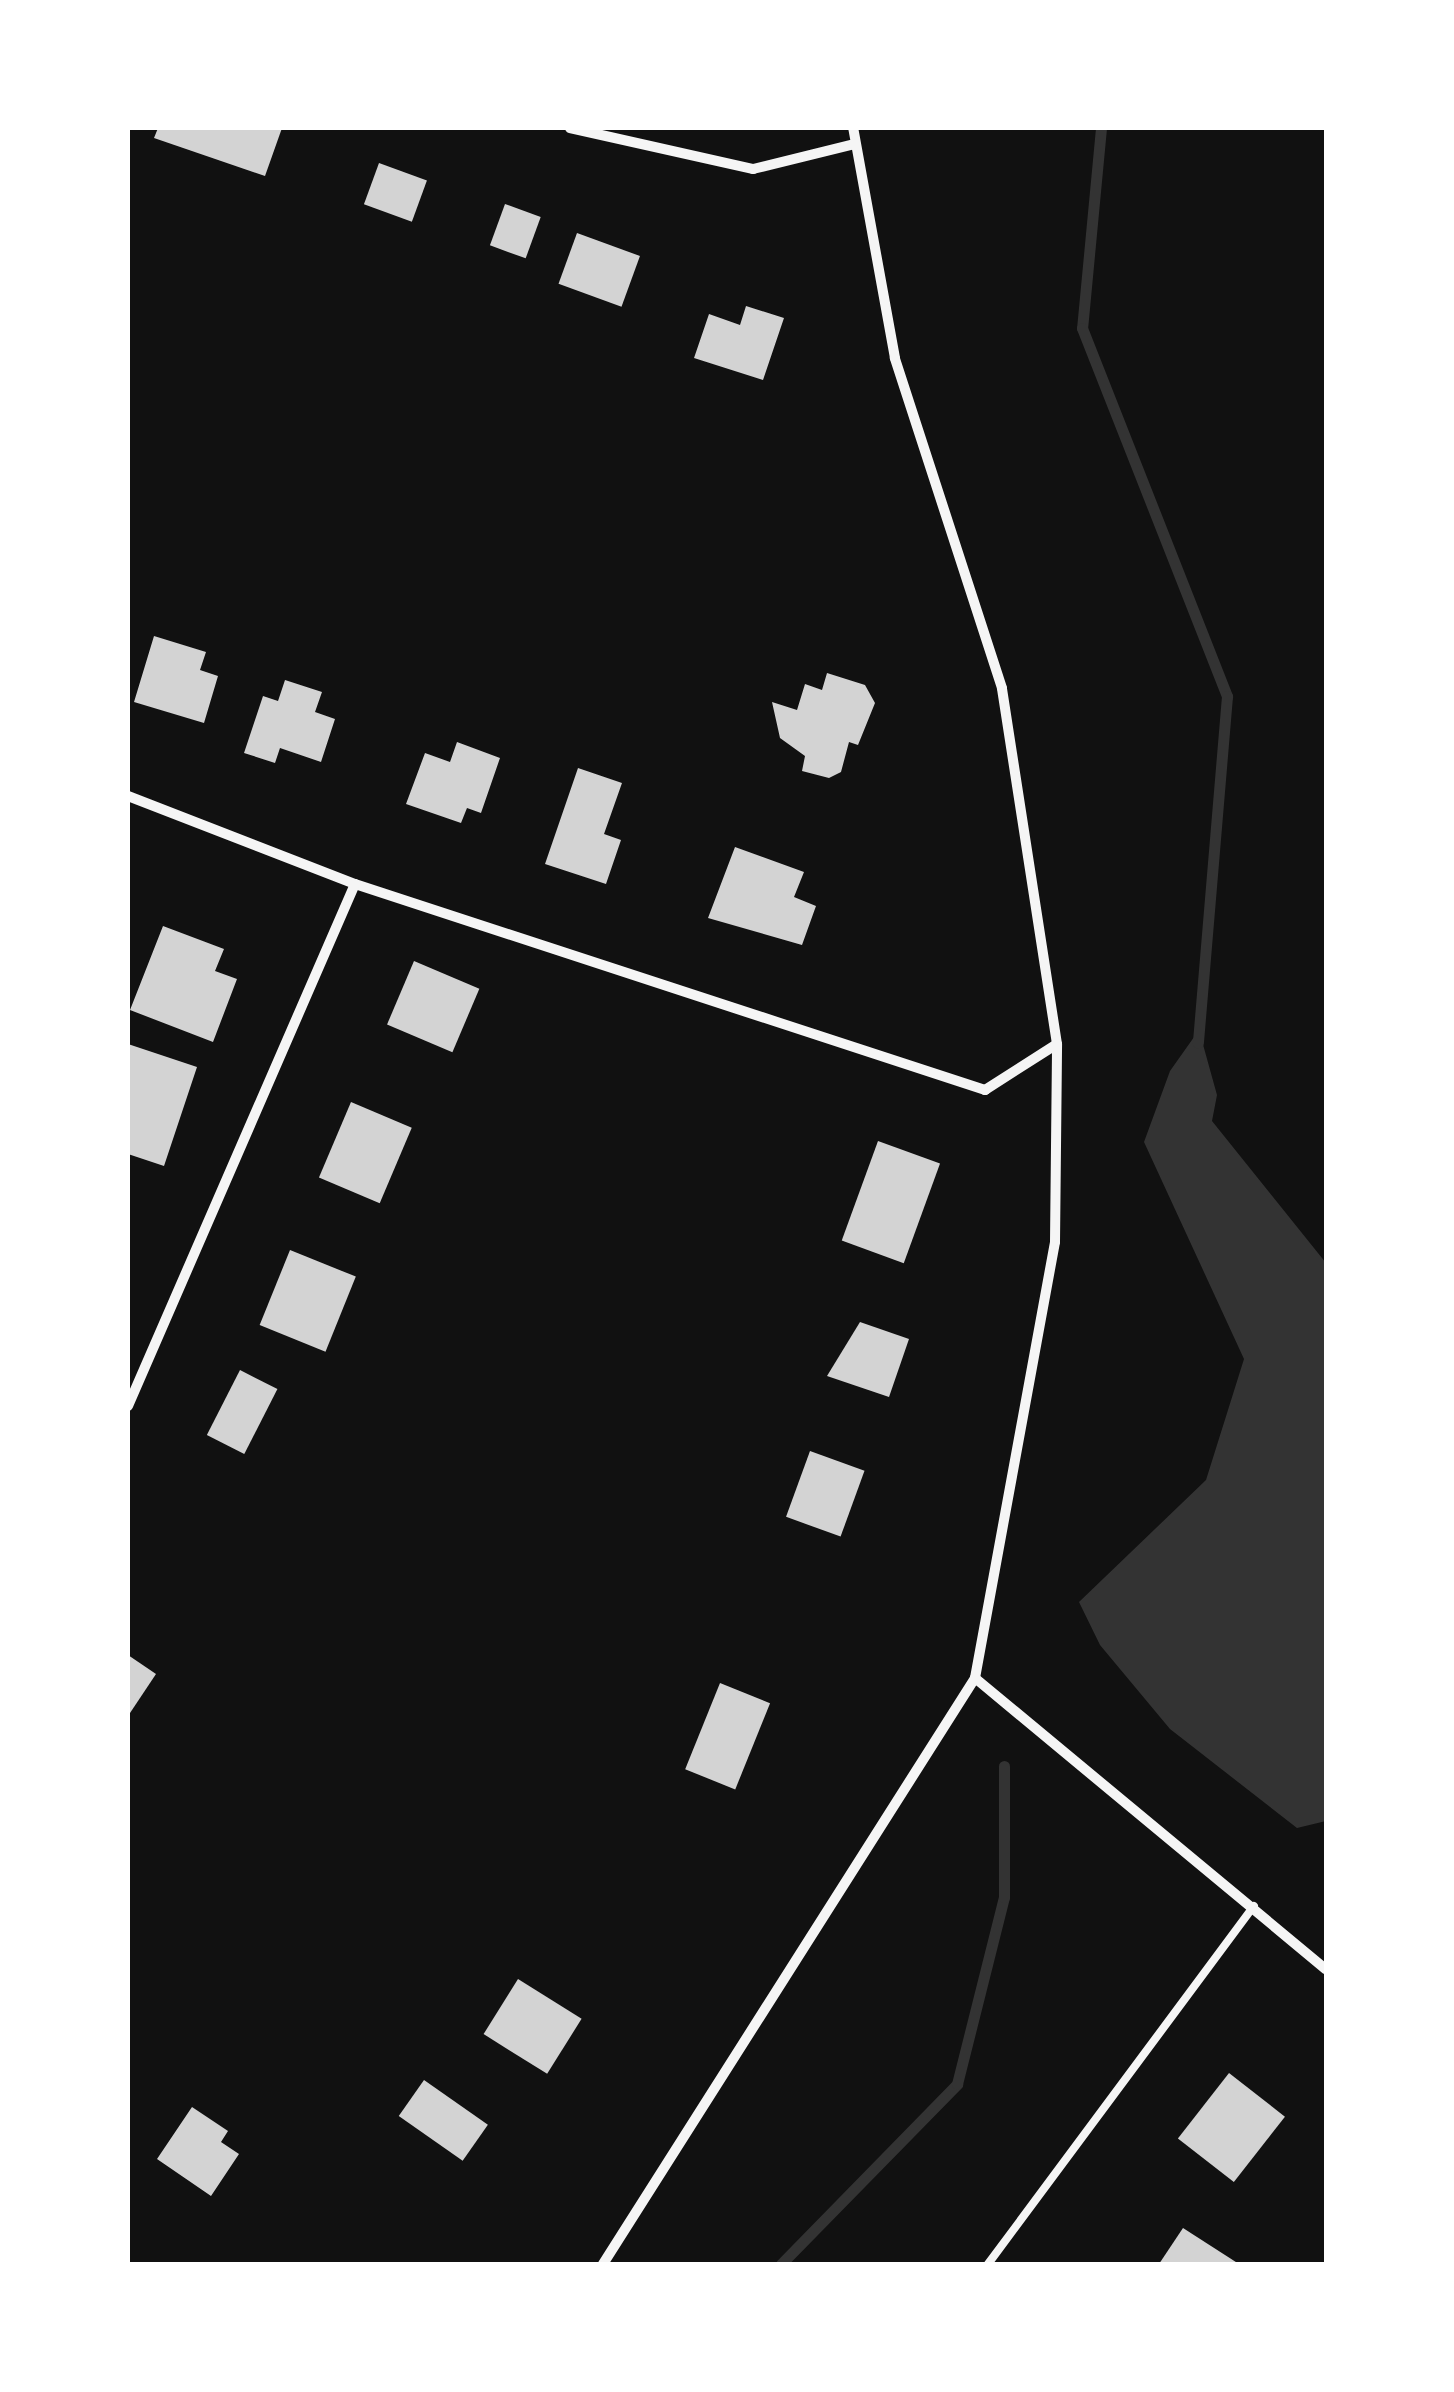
<!DOCTYPE html>
<html>
<head>
<meta charset="utf-8">
<style>
	body { margin:0 }
	#map { position:relative; width:1454px; height:2392px; overflow:hidden; background:#111; font-family:Mulish,sans-serif }
	div>[style] { position:absolute }
	.water>* { inset:0; background:#333 }
	.stream>* { height:11px; margin:-5.5px; padding:0 5.5px; transform-origin:5.5px; border-radius:5.5px; background:#333 }
	.building>* { inset:0; background:#d3d3d3; transform-origin:0 0 }
	.service>* { height:8px; margin:-4px; padding:0 4px; transform-origin:4px; border-radius:4px; background:#f5f5f5 }
	.minor>* { height:10px; margin:-5px; padding:0 5px; transform-origin:5px; border-radius:5px; background:#f5f5f5 }
	span { translate:-50% -50%; white-space:nowrap; text-align:center; line-height:1.15; -webkit-text-stroke:10px #fff; paint-order:stroke }
	.frame { position:absolute; inset:0; border:130px solid #fff; pointer-events:none }
</style>
</head>
<body>
<div id="map">
	<div class="water">
		<i style="clip-path:polygon(1199px 1030px,1217px 1095px,1212px 1121px,1326px 1263px,1326px 1821px,1297px 1828px,1170px 1729px,1100px 1645px,1079px 1602px,1206px 1480px,1244px 1359px,1144px 1142px,1170px 1071px)"></i>
	</div>
	<div class="stream">
		<i style="left:1101px;top:128px;width:201px;rotate:95.4deg"></i>
		<i style="left:1082px;top:328px;width:396px;rotate:68.5deg"></i>
		<i style="left:1227px;top:696px;width:348px;rotate:94.8deg"></i>
		<i style="left:781px;top:2264px;width:252px;rotate:-45.6deg"></i>
		<i style="left:957px;top:2084px;width:193px;rotate:-75.9deg"></i>
		<i style="left:1004px;top:1897px;width:131px;rotate:-90deg"></i>
	</div>
	<div class="building">
		<i style="clip-path:polygon(158px 128px,282px 128px,265px 176px,154px 138px)"></i>
		<i style="left:379px;top:163px;width:51px;height:44px;rotate:20deg"></i>
		<i style="left:505px;top:204px;width:38px;height:44px;rotate:20deg"></i>
		<i style="left:577px;top:233px;width:67px;height:54px;rotate:20deg"></i>
		<i style="clip-path:polygon(746px 306px,784px 318px,763px 380px,694px 358px,709px 314px,740px 325px)"></i>
		<i style="clip-path:polygon(154px 636px,206px 652px,200px 670px,218px 676px,204px 723px,134px 702px)"></i>
		<i style="clip-path:polygon(827px 673px,865px 685px,875px 703px,858px 745px,849px 742px,841px 772px,829px 778px,802px 771px,805px 756px,780px 738px,772px 702px,797px 710px,805px 684px,822px 690px)"></i>
		<i style="clip-path:polygon(285px 680px,322px 692px,315px 712px,335px 719px,321px 762px,280px 748px,275px 763px,244px 753px,263px 696px,278px 701px)"></i>
		<i style="clip-path:polygon(457px 742px,500px 758px,481px 813px,467px 808px,461px 823px,406px 804px,425px 753px,450px 762px)"></i>
		<i style="clip-path:polygon(578px 768px,622px 783px,604px 834px,621px 840px,606px 884px,545px 864px)"></i>
		<i style="clip-path:polygon(735px 847px,804px 872px,794px 897px,816px 906px,802px 945px,708px 918px)"></i>
		<i style="clip-path:polygon(163px 926px,224px 949px,215px 971px,237px 979px,213px 1042px,130px 1010px)"></i>
		<i style="left:414px;top:961px;width:71px;height:69px;rotate:23deg"></i>
		<i style="clip-path:polygon(128px 1044px,197px 1067px,164px 1166px,128px 1154px)"></i>
		<i style="left:351px;top:1102px;width:66px;height:82px;rotate:23deg"></i>
		<i style="left:878px;top:1141px;width:66px;height:106px;rotate:20deg"></i>
		<i style="left:290px;top:1250px;width:71px;height:81px;rotate:22deg"></i>
		<i style="clip-path:polygon(860px 1322px,909px 1339px,889px 1397px,827px 1376px)"></i>
		<i style="left:240px;top:1370px;width:42px;height:73px;rotate:27deg"></i>
		<i style="left:810px;top:1451px;width:58px;height:70px;rotate:20deg"></i>
		<i style="clip-path:polygon(128px 1655px,156px 1674px,128px 1716px)"></i>
		<i style="left:720px;top:1683px;width:54px;height:93px;rotate:22deg"></i>
		<i style="left:518px;top:1979px;width:75px;height:65px;rotate:32deg"></i>
		<i style="left:1229px;top:2073px;width:71px;height:83px;rotate:38deg"></i>
		<i style="left:424px;top:2080px;width:78px;height:44px;rotate:35deg"></i>
		<i style="clip-path:polygon(192px 2107px,228px 2131px,221px 2142px,239px 2154px,211px 2196px,157px 2159px)"></i>
		<i style="clip-path:polygon(1183px 2228px,1239px 2264px,1159px 2264px)"></i>
	</div>
	<div class="service">
		<i style="left:988px;top:2264px;width:446px;rotate:-53.4deg"></i>
	</div>
	<div class="minor">
		<i style="left:570px;top:128px;width:188px;rotate:12.6deg"></i>
		<i style="left:753px;top:169px;width:101px;rotate:-13.8deg"></i>
		<i style="left:128px;top:796px;width:243px;rotate:21.2deg"></i>
		<i style="left:355px;top:884px;width:663px;rotate:18.11deg"></i>
		<i style="left:985px;top:1090px;width:85px;rotate:-32.6deg"></i>
		<i style="left:128px;top:1406px;width:569px;rotate:-66.5deg"></i>
		<i style="left:975px;top:1678px;width:456px;rotate:39.7deg"></i>
		<i style="left:603px;top:2264px;width:694px;rotate:-57.59deg"></i>
		<i style="left:975px;top:1678px;width:443px;rotate:-79.6deg"></i>
		<i style="left:1055px;top:1242px;width:198px;rotate:-89.4deg"></i>
		<i style="left:1057px;top:1044px;width:360px;rotate:-98.8deg"></i>
		<i style="left:1002px;top:688px;width:347px;rotate:-108deg"></i>
		<i style="left:895px;top:358px;width:234px;rotate:-100.3deg"></i>
	</div>
	<div class="frame"></div>
</div>
</body>
</html>
